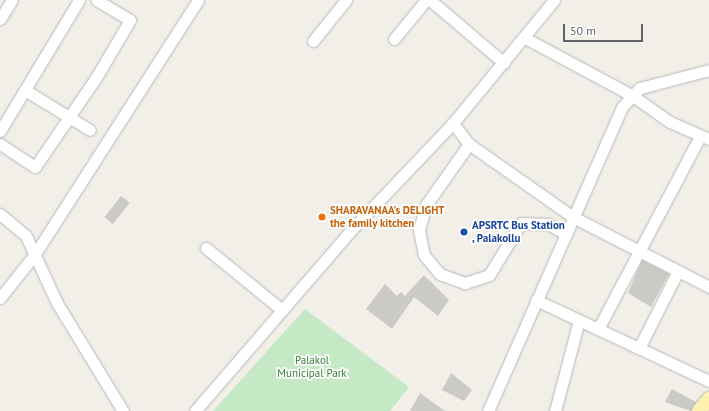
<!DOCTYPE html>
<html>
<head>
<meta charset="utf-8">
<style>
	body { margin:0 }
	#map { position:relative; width:709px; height:411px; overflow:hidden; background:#f1efe8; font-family:"PT Sans",sans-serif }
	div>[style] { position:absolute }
	.green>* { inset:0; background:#c5e8c5 }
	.building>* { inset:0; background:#cccac5; transform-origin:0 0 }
	.roads { filter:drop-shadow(0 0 1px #b5b8bc) drop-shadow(0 0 1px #b5b8bc) }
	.minor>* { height:11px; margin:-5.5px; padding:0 5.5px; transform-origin:5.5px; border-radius:5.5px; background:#fff }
	.major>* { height:14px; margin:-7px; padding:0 7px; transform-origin:7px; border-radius:7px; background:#fff2af }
	.dots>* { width:11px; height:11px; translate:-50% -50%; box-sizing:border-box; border:2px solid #fff; border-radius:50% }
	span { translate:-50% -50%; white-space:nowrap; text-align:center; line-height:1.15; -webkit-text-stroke:3.5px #fff; paint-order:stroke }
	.food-label { font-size:11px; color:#c56008; font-weight:700 }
	.left { translate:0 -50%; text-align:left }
	.transit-label { font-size:11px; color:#164399; font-weight:700 }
	.park-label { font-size:11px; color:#348238 }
	.scale { position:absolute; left:563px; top:24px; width:80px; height:18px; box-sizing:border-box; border:2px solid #5f6368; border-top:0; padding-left:5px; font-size:12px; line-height:14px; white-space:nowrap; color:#5f6368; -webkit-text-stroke:3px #fff; paint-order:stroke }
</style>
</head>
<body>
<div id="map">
	<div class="green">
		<i style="clip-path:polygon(305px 309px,409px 387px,390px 411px,213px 411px)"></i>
	</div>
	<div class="building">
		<i style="left:121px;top:196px;width:11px;height:27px;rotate:38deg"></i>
		<i style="clip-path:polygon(642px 260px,669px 274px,651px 307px,628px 293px)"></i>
		<i style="clip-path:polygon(424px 275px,449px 300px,438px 316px,414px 297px,392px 329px,366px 309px,385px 284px,397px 296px,401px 292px,405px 296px)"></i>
		<i style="clip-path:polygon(451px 373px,472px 390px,464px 401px,442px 390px)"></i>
		<i style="clip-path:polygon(672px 389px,696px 402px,691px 411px,665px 402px)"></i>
		<i style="clip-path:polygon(420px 393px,445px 411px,410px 411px)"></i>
	</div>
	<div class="roads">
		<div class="minor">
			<i style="left:430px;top:0;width:97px;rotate:40.4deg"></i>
			<i style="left:0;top:19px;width:22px;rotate:-58deg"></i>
			<i style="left:525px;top:38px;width:123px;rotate:28.2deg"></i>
			<i style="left:633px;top:96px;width:45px;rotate:35.1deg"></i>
			<i style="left:670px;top:122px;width:43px;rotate:23.6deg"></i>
			<i style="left:394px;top:39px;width:50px;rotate:-50.6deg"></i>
			<i style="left:313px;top:41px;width:53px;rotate:-51.2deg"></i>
			<i style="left:25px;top:90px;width:76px;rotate:31.6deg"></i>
			<i style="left:453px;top:123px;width:26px;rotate:53deg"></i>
			<i style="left:469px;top:144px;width:127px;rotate:35.1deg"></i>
			<i style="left:573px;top:217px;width:153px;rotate:27.2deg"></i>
			<i style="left:0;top:131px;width:153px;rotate:-58.9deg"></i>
			<i style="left:0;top:144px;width:42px;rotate:33.3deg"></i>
			<i style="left:35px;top:167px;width:110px;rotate:-55.7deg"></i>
			<i style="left:97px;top:76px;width:65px;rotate:-59.5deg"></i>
			<i style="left:130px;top:20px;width:39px;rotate:-149deg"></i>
			<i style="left:469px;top:144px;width:75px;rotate:125.2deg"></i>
			<i style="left:426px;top:205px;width:26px;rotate:106deg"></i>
			<i style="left:419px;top:230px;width:25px;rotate:79deg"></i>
			<i style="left:424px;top:255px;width:25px;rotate:50deg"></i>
			<i style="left:440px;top:274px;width:27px;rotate:20deg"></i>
			<i style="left:465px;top:283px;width:25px;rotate:-18deg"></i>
			<i style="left:489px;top:275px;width:61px;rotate:-58.4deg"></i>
			<i style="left:521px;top:223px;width:27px;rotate:2deg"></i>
			<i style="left:548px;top:224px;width:21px;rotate:29deg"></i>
			<i style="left:0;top:214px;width:34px;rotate:40deg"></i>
			<i style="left:26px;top:236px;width:74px;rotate:65.2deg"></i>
			<i style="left:57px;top:303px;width:127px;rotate:58.6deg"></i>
			<i style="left:206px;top:248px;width:98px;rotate:39.2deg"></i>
			<i style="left:0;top:298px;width:56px;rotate:-51.5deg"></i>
			<i style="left:35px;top:254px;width:302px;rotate:-57.3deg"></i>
			<i style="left:536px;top:300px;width:191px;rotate:25.1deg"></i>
			<i style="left:598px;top:329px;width:218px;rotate:-62.1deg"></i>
			<i style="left:639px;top:348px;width:86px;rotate:-63.1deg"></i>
			<i style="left:195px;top:411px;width:242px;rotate:-49.2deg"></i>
			<i style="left:353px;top:228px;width:145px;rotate:-46.4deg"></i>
			<i style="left:453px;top:123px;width:159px;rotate:-50.6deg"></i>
			<i style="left:488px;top:411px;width:332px;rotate:-66.2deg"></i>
			<i style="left:622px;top:107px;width:26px;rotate:-47deg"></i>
			<i style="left:640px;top:88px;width:71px;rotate:-14.6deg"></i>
			<i style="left:555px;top:411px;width:94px;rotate:-75.2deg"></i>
		</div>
		<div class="major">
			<i style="left:699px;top:411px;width:16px;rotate:-50deg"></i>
		</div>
	</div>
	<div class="dots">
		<i style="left:322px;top:217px;background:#e8710a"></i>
		<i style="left:464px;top:232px;background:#1a4fb4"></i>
	</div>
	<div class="food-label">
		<span class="left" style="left:330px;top:217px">SHARAVANAA's DELIGHT<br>the family kitchen</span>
	</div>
	<div class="transit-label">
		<span class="left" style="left:472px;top:232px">APSRTC Bus Station<br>, Palakollu</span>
	</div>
	<div class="park-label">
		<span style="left:312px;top:367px">Palakol<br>Municipal Park</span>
	</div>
	<div class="scale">50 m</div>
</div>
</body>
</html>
